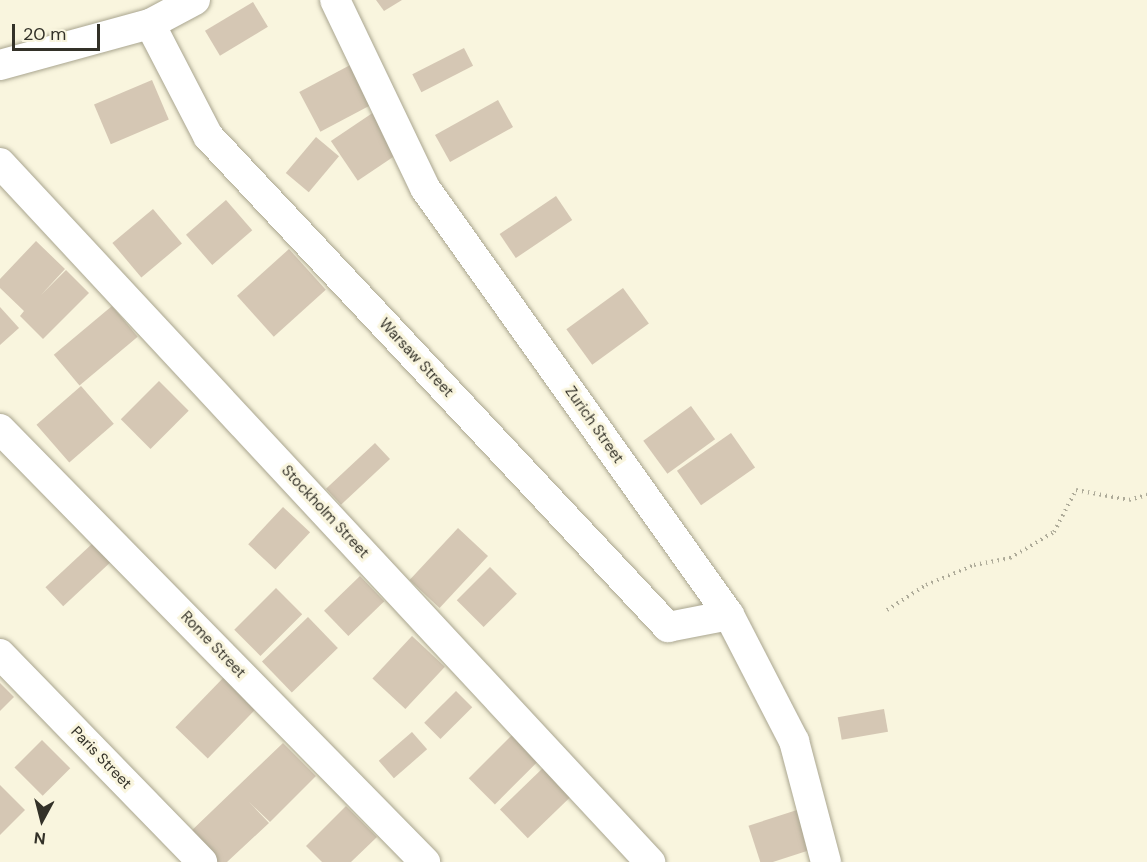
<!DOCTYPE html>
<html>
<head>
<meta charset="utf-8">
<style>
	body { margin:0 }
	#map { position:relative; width:1147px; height:862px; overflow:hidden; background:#f9f5de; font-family:"DM Sans",sans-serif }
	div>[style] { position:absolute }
	.building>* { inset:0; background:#d5c7b4; transform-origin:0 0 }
	.path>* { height:4px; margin-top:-2px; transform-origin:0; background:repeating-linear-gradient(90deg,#aeab99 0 1.5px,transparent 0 6px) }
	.roads { filter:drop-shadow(0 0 2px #a9a58f) drop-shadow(0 0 2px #a9a58f) }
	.street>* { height:30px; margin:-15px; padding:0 15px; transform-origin:15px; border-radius:15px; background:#fff }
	span { translate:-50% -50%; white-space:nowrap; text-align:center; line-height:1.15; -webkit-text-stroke:6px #f9f5de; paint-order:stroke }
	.street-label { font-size:15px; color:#333128 }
	.north { position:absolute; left:12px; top:790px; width:60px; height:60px; -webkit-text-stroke:4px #f9f5de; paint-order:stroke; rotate:187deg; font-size:16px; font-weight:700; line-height:24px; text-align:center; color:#333128 }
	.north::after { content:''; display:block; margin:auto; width:21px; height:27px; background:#333128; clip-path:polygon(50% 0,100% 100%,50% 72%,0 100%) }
	.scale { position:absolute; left:12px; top:24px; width:88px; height:27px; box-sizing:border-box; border:3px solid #333128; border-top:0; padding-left:8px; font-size:18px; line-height:21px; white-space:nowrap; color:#333128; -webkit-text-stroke:4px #f9f5de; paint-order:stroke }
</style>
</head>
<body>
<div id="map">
	<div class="building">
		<i style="clip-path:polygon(376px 0,402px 0,384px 11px)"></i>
		<i style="left:253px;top:2px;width:29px;height:56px;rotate:59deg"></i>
		<i style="left:464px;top:48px;width:20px;height:58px;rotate:63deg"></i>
		<i style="left:354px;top:63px;width:45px;height:62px;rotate:62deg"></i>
		<i style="left:152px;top:80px;width:43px;height:63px;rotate:67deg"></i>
		<i style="left:498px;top:100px;width:31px;height:72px;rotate:61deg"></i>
		<i style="left:374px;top:112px;width:48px;height:52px;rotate:56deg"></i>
		<i style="left:316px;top:137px;width:30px;height:47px;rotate:40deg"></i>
		<i style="left:556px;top:196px;width:29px;height:68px;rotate:56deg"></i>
		<i style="left:226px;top:200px;width:40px;height:53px;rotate:49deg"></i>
		<i style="left:153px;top:209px;width:45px;height:53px;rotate:50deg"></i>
		<i style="clip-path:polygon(36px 241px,65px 269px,41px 295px,66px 270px,89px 293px,43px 339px,20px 316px,24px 311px,0 288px,0 279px)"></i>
		<i style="left:289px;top:249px;width:55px;height:70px;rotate:48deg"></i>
		<i style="left:623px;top:288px;width:44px;height:70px;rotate:54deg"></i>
		<i style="left:112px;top:306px;width:40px;height:76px;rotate:50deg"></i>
		<i style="clip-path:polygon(0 307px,19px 328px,0 345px)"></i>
		<i style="left:159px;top:381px;width:42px;height:54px;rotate:45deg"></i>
		<i style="left:81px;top:386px;width:50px;height:59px;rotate:49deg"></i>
		<i style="left:691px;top:406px;width:41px;height:59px;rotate:54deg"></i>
		<i style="left:731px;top:433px;width:42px;height:66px;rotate:55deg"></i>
		<i style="left:375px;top:443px;width:22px;height:67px;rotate:47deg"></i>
		<i style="left:283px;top:507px;width:37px;height:51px;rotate:43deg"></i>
		<i style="left:458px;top:528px;width:41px;height:71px;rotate:43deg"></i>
		<i style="left:93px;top:543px;width:26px;height:65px;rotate:47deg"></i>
		<i style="left:490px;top:567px;width:38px;height:47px;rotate:45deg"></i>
		<i style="left:360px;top:576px;width:35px;height:50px;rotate:46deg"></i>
		<i style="left:276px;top:588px;width:37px;height:59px;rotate:45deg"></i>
		<i style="left:308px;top:617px;width:43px;height:64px;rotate:46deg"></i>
		<i style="left:412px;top:636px;width:45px;height:58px;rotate:43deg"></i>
		<i style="left:224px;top:677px;width:45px;height:70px;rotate:44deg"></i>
		<i style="clip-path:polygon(0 683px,14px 697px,0 711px)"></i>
		<i style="left:456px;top:691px;width:23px;height:45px;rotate:45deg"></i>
		<i style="left:884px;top:709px;width:23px;height:47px;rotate:80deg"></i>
		<i style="left:412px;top:732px;width:23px;height:44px;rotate:49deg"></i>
		<i style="left:514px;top:733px;width:37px;height:64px;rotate:45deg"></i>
		<i style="left:42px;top:740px;width:40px;height:39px;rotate:45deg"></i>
		<i style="clip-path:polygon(283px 743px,316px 776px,270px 822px,249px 802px,269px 823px,227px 862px,215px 862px,188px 834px)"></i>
		<i style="left:546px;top:765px;width:40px;height:64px;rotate:46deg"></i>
		<i style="clip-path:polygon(0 785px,25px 810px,0 835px)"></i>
		<i style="clip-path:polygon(346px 806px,377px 837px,351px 862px,322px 862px,306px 846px)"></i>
		<i style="left:797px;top:810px;width:42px;height:51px;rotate:72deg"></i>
	</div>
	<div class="path">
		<i style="left:887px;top:610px;width:46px;rotate:-32.7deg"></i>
		<i style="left:926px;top:585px;width:52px;rotate:-22.6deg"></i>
		<i style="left:974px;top:565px;width:37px;rotate:-11deg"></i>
		<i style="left:1010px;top:558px;width:51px;rotate:-30.6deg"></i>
		<i style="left:1054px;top:532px;width:47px;rotate:-62.4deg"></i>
		<i style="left:1076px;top:490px;width:54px;rotate:10.7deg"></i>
		<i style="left:1129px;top:500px;width:19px;rotate:-16deg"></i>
	</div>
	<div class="roads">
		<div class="street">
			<i style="left:335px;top:0;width:208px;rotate:64.4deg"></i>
			<i style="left:425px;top:188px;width:524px;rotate:54.55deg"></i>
			<i style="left:729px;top:615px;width:142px;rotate:62.7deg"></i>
			<i style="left:794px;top:741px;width:125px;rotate:75.2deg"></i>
			<i style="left:150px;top:24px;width:126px;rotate:62.6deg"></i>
			<i style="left:208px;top:136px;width:673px;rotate:46.87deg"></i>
			<i style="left:668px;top:627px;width:62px;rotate:-11.1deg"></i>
			<i style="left:0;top:65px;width:156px;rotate:-15.3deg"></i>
			<i style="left:150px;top:24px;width:51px;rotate:-28.1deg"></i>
			<i style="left:0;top:163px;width:955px;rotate:47.08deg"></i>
			<i style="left:0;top:429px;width:607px;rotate:45.53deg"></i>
			<i style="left:0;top:654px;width:290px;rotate:45.8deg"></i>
		</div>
	</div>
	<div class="street-label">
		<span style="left:416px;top:358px;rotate:47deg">Warsaw Street</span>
		<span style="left:594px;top:425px;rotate:55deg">Zurich Street</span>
		<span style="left:325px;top:512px;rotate:47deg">Stockholm Street</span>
		<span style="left:213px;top:645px;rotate:46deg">Rome Street</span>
		<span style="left:101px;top:758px;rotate:46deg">Paris Street</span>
	</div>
	<div class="north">N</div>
	<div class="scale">20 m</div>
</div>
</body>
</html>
